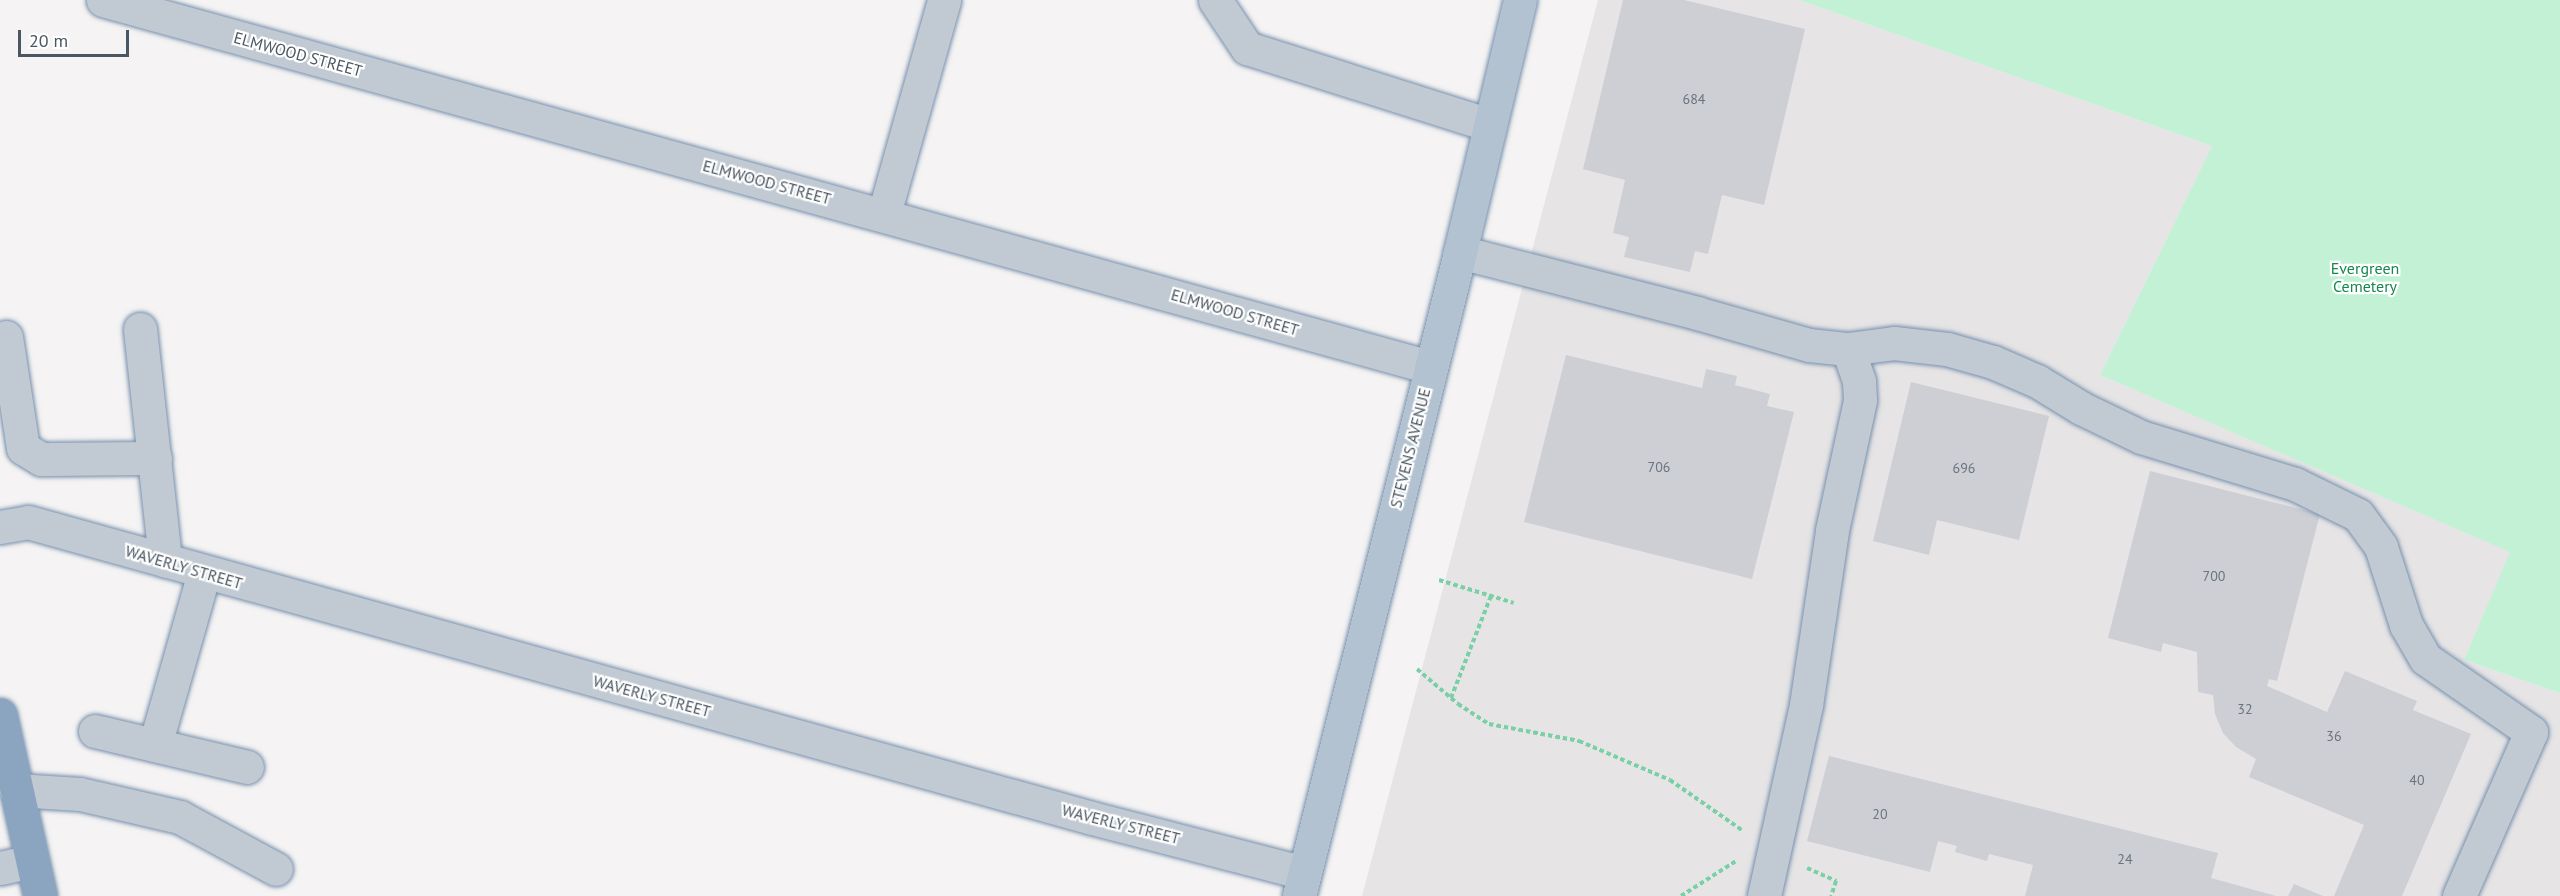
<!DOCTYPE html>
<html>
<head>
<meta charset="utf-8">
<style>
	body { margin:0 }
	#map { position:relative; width:2560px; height:896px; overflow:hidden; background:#f5f3f3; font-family:"PT Sans",sans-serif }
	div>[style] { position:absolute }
	.education>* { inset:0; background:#e6e4e5 }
	.green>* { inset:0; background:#c3f1d5 }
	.building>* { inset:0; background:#cdcfd5 }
	.path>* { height:4px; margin-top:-2px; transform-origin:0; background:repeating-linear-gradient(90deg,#7ad0a6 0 4.5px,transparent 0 7.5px) }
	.roads { filter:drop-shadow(0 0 2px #7690ad) drop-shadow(0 0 2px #7690ad) }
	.minor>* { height:33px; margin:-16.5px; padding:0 16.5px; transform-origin:16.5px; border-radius:16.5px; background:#c1cad2 }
	.major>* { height:33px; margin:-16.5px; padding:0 16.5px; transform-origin:16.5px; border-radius:16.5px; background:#b3c2d1 }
	.highway>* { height:33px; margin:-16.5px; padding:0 16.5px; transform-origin:16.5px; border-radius:16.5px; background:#8ba5c1 }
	span { translate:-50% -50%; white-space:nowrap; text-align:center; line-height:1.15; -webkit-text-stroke:4.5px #fff; paint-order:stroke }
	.number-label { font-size:14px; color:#6b747e }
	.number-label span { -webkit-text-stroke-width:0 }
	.street-label { font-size:16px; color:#4a5661 }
	.park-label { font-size:16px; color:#17864f }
	.scale { position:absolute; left:18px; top:30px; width:111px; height:27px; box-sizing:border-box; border:3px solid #4a5661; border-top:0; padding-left:8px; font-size:18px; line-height:21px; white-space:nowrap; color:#4a5661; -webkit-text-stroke:4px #fff; paint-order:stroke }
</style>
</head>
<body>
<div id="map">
	<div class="education">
		<i style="clip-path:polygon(1598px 0,1799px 0,2212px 146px,2100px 375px,2511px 552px,2464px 660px,2560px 693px,2560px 896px,1362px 896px)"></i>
	</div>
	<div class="green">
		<i style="clip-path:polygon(1799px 0,2560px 0,2560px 693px,2464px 660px,2510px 552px,2100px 375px,2212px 146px)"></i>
	</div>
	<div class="building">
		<i style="clip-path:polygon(1623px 0,1684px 0,1805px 29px,1764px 205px,1722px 195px,1708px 254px,1695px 251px,1690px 272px,1624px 257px,1629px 237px,1613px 233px,1625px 180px,1583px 169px)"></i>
		<i style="clip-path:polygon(1566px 355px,1702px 388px,1706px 369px,1737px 376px,1735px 385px,1770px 394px,1767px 406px,1794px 412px,1752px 579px,1524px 522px)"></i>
		<i style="clip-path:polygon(1911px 382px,2049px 416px,2019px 540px,1937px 520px,1929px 555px,1873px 541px)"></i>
		<i style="clip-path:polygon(2150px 471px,2320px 514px,2277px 681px,2269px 679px,2267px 686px,2327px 712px,2345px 671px,2417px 701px,2413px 710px,2471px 734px,2402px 896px,2334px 896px,2364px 825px,2249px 777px,2256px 759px,2236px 747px,2223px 733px,2215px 714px,2213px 695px,2198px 692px,2197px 652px,2163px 643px,2161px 652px,2108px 638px)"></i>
		<i style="clip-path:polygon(1829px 756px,2218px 853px,2211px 878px,2276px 896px,2025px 896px,2033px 865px,1989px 854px,1987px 861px,1955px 852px,1957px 846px,1938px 841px,1930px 872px,1807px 841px)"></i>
		<i style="clip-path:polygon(2294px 884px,2323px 896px,2288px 896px)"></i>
	</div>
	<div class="path">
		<i style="left:1439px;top:580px;width:78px;rotate:17deg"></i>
		<i style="left:1417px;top:669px;width:54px;rotate:40.5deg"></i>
		<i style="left:1458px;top:704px;width:37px;rotate:33deg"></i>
		<i style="left:1489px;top:724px;width:92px;rotate:10.7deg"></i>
		<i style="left:1579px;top:741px;width:99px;rotate:23.2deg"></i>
		<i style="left:1670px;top:780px;width:89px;rotate:34.9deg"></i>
		<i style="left:1451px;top:698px;width:110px;rotate:-68.6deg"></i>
		<i style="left:1807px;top:868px;width:32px;rotate:24deg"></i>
		<i style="left:1836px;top:881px;width:16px;rotate:108deg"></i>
		<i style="left:1681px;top:896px;width:65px;rotate:-32.5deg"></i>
	</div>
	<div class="roads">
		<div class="minor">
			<i style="left:103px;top:0;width:1377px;rotate:15.46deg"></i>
			<i style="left:1215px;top:0;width:58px;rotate:56.3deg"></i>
			<i style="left:1247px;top:48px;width:255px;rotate:17.6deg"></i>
			<i style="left:884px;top:214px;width:222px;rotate:-74.3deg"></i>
			<i style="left:1460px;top:252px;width:245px;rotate:14.4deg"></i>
			<i style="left:1697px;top:313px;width:116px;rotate:15.9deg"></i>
			<i style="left:1809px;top:345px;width:39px;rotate:6deg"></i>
			<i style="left:1848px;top:349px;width:46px;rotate:-7.4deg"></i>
			<i style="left:1894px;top:343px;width:53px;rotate:6.5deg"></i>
			<i style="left:1947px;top:349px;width:48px;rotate:15.8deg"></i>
			<i style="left:1993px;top:362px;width:48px;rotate:23.4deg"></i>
			<i style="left:2037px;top:381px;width:52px;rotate:31.5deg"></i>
			<i style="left:2081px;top:408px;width:67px;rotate:25.8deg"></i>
			<i style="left:2141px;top:437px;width:161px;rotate:17deg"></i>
			<i style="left:2295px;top:484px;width:70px;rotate:26.2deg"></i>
			<i style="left:2358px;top:515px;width:39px;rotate:54deg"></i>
			<i style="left:2381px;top:547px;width:82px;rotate:72.2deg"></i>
			<i style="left:2406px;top:625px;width:39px;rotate:60deg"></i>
			<i style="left:2426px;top:659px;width:128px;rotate:34.8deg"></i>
			<i style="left:2531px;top:732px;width:179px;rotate:113.7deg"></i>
			<i style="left:140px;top:329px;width:233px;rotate:83.8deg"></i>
			<i style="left:6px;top:337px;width:112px;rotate:81.3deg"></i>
			<i style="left:23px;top:448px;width:21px;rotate:31deg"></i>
			<i style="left:41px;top:459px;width:114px;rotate:-0.5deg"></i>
			<i style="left:0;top:527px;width:28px;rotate:-10deg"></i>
			<i style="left:28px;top:522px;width:1104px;rotate:15.55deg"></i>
			<i style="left:1092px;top:818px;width:219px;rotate:14.5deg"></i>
			<i style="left:95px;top:731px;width:156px;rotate:13.3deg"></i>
			<i style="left:155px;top:745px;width:179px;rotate:-74.1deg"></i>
			<i style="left:16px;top:790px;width:64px;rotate:3.6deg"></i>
			<i style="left:80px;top:794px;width:103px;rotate:13deg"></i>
			<i style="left:180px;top:817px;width:109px;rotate:28.4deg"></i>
			<i style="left:0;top:868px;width:33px;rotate:-12deg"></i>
			<i style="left:1764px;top:896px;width:196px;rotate:-77.6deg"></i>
			<i style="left:1806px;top:705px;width:177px;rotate:-81.5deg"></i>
			<i style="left:1832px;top:530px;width:133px;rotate:-77.8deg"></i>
			<i style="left:1860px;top:400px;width:19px;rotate:-93deg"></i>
			<i style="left:1859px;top:381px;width:34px;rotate:-109deg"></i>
		</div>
		<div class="major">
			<i style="left:1299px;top:896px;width:664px;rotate:-75.96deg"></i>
			<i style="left:1460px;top:252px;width:259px;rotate:-76.6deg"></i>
		</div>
		<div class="highway">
			<i style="left:0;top:715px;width:185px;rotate:77.5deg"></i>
		</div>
	</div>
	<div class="number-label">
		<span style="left:1694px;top:99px">684</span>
		<span style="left:1659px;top:467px">706</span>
		<span style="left:1964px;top:468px">696</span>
		<span style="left:2214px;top:576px">700</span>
		<span style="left:2245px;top:709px">32</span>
		<span style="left:2334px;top:736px">36</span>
		<span style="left:2417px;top:780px">40</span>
		<span style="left:1880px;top:814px">20</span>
		<span style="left:2125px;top:859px">24</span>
	</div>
	<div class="street-label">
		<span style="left:298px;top:54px;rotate:15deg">ELMWOOD STREET</span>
		<span style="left:767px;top:182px;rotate:15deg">ELMWOOD STREET</span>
		<span style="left:1235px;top:312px;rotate:16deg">ELMWOOD STREET</span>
		<span style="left:1410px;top:448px;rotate:-76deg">STEVENS AVENUE</span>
		<span style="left:184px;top:567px;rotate:16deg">WAVERLY STREET</span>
		<span style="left:652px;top:696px;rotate:15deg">WAVERLY STREET</span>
		<span style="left:1121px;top:824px;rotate:14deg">WAVERLY STREET</span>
	</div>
	<div class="park-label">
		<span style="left:2365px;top:277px">Evergreen<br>Cemetery</span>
	</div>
	<div class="scale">20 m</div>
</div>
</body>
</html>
